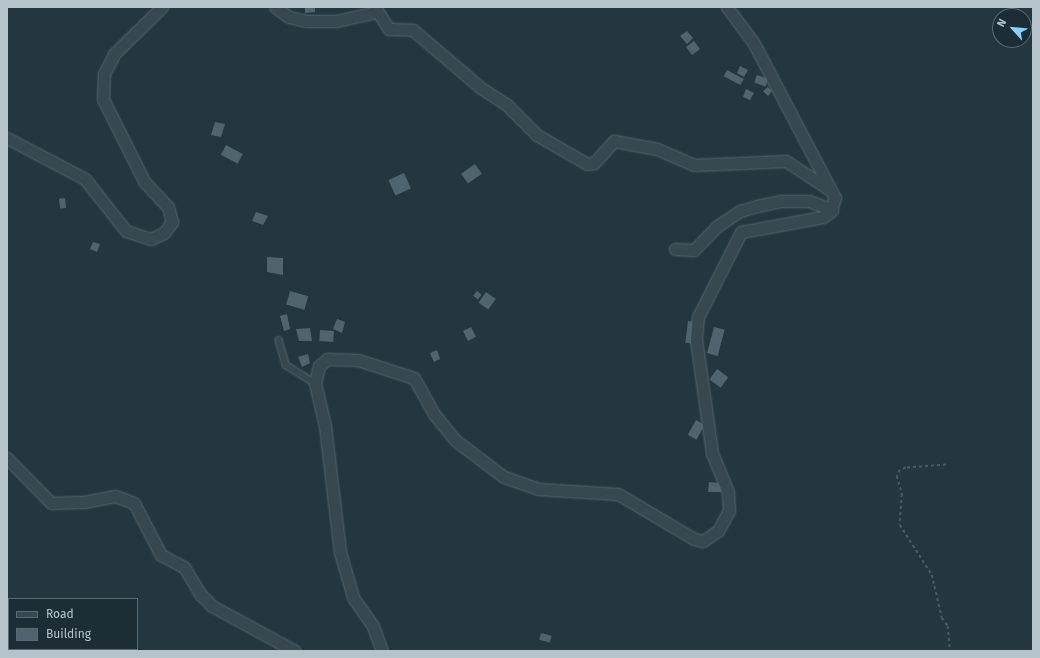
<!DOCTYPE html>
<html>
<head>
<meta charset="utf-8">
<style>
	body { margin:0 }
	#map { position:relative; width:1040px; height:658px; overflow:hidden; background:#243741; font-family:"Fira Sans",sans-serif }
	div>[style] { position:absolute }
	.building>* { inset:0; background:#4f646e; transform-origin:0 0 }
	.path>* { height:1.5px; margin-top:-0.75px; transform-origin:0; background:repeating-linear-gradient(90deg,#445e5b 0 3px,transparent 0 6px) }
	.roads { filter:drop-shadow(0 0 1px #56666e) drop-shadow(0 0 1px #56666e) }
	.service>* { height:5.5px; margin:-2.75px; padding:0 2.75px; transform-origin:2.75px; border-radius:2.75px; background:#384850 }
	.minor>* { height:11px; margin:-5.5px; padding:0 5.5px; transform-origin:5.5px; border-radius:5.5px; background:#384850 }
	span { translate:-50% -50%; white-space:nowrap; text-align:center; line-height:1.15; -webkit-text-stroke:4px #1d2d36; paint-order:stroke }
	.frame { position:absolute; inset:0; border:8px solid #b5c3cb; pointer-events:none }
	.legend { position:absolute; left:8px; top:598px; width:130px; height:52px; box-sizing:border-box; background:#1d2d36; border:1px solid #5a6972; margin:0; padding:5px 7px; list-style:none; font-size:12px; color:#b5c3cb }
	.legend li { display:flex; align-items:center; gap:8px; height:20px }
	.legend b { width:20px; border:1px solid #5a6972 }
	.north { position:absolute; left:992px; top:8px; width:40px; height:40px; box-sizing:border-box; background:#1d2d36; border:1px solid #5a6972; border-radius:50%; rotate:297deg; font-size:11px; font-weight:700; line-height:16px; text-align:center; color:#b5c3cb }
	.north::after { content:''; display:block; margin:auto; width:14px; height:18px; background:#89d0fc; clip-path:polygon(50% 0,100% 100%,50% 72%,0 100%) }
</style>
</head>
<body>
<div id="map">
	<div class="building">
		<i style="clip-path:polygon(305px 7px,315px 7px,315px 12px,305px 13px)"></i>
		<i style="clip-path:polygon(687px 31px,693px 38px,687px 44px,680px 36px)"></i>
		<i style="left:694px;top:41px;width:10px;height:10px;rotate:53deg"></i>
		<i style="clip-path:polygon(740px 66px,748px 70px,744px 77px,737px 73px)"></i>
		<i style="left:727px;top:70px;width:19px;height:7px;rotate:28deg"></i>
		<i style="left:757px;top:75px;width:12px;height:8px;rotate:20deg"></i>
		<i style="clip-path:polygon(768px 87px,772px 91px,768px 96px,763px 91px)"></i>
		<i style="clip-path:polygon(746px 89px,754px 93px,750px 100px,743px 97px)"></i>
		<i style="clip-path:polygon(215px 122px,225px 124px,221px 137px,211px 135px)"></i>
		<i style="left:226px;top:145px;width:19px;height:11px;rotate:28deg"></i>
		<i style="left:475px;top:164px;width:12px;height:17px;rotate:55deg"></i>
		<i style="left:404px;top:173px;width:17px;height:17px;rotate:66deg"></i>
		<i style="left:65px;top:198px;width:10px;height:6px;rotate:84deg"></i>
		<i style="clip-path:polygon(256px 212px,268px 216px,263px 225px,252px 221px)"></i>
		<i style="clip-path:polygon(93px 242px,100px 244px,97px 252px,90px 249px)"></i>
		<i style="clip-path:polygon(267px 257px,283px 258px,283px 275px,267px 272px)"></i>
		<i style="left:290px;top:291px;width:19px;height:14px;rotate:16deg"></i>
		<i style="left:477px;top:291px;width:6px;height:6px;rotate:39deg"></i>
		<i style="left:486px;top:292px;width:12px;height:13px;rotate:35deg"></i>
		<i style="clip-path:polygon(287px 314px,290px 329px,284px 331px,280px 316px)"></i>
		<i style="clip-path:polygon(337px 319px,345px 322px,342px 333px,333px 329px)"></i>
		<i style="left:688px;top:321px;width:8px;height:22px;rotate:7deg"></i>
		<i style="left:471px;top:327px;width:11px;height:9px;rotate:63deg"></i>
		<i style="left:714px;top:327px;width:11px;height:27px;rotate:15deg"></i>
		<i style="clip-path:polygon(310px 328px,312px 341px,299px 341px,296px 329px)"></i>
		<i style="left:320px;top:330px;width:14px;height:11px;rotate:4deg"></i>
		<i style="clip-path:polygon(437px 350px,440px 359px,434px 362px,430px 353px)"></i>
		<i style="clip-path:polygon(308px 354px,310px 363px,302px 367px,298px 357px)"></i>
		<i style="left:717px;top:369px;width:14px;height:13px;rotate:36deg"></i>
		<i style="left:696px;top:420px;width:10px;height:17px;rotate:29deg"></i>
		<i style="clip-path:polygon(709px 482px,721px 483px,721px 492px,708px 492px)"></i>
		<i style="left:541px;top:633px;width:11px;height:7px;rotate:15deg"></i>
	</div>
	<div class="path">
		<i style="left:946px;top:465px;width:40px;rotate:175.7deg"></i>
		<i style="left:906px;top:468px;width:6px;rotate:162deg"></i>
		<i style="left:900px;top:470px;width:7px;rotate:117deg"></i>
		<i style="left:897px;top:476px;width:19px;rotate:74deg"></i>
		<i style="left:902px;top:494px;width:31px;rotate:94deg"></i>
		<i style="left:900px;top:525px;width:59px;rotate:57.4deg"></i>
		<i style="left:932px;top:575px;width:44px;rotate:76.9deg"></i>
		<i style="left:942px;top:618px;width:10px;rotate:53deg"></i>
		<i style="left:948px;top:626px;width:25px;rotate:85deg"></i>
	</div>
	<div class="roads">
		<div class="service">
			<i style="left:279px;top:340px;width:26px;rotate:74deg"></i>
			<i style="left:286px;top:365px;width:34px;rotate:32deg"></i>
		</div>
		<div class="minor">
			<i style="left:275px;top:7px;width:17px;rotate:36deg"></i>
			<i style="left:289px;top:17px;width:18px;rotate:13deg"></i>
			<i style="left:307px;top:21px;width:29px"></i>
			<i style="left:336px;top:21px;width:42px;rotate:-12.4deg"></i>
			<i style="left:375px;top:7px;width:26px;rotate:58deg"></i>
			<i style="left:389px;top:29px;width:24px;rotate:2deg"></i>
			<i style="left:413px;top:30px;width:89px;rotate:40.5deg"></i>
			<i style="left:481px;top:88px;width:30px;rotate:33deg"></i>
			<i style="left:506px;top:104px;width:44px;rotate:45deg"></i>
			<i style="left:537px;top:135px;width:58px;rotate:30.1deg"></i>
			<i style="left:587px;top:164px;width:7px;rotate:-8deg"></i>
			<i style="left:594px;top:163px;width:30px;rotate:-48deg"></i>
			<i style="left:614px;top:141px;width:44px;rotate:10.5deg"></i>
			<i style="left:657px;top:149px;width:40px;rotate:23.4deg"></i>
			<i style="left:694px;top:165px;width:92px;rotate:-2.5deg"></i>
			<i style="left:786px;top:161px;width:53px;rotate:33.4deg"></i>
			<i style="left:7px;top:138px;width:88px;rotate:27.7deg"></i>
			<i style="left:85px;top:179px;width:66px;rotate:51.7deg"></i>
			<i style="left:126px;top:231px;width:26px;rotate:18deg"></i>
			<i style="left:151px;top:239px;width:14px;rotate:-25deg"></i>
			<i style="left:164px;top:233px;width:14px;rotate:-54deg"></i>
			<i style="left:172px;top:222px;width:16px;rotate:-105deg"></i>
			<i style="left:168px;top:207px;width:35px;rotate:-133deg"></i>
			<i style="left:144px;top:181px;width:92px;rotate:-116.6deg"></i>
			<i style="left:103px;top:99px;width:25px;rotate:-88deg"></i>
			<i style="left:104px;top:74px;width:22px;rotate:-63deg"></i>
			<i style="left:114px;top:54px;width:67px;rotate:-44.4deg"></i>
			<i style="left:675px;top:249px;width:19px;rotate:3deg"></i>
			<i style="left:694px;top:250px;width:32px;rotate:-46deg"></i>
			<i style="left:716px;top:227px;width:29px;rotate:-34deg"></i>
			<i style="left:740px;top:211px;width:18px;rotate:-16deg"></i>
			<i style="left:757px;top:206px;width:24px;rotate:-12deg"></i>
			<i style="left:780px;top:201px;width:29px"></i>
			<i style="left:809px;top:201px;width:25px;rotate:21deg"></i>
			<i style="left:7px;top:458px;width:63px;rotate:45.6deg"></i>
			<i style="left:51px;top:503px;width:33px;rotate:-2deg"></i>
			<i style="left:84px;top:502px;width:32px;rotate:-11deg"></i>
			<i style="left:115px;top:496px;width:20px;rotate:20deg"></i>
			<i style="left:134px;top:503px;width:59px;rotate:62.6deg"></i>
			<i style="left:161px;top:555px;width:26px;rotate:28deg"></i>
			<i style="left:184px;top:567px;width:31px;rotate:59deg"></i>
			<i style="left:200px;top:594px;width:17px;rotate:45deg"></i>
			<i style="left:212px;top:606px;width:94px;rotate:28.5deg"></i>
			<i style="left:382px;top:651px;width:27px;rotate:-110deg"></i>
			<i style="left:373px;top:626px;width:35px;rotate:-125deg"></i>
			<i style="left:353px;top:597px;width:47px;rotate:-106.1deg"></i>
			<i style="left:340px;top:552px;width:127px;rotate:-96.8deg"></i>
			<i style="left:325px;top:426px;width:44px;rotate:-103.1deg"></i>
			<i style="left:315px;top:383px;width:17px;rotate:-77deg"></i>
			<i style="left:319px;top:366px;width:11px;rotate:-41deg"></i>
			<i style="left:327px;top:359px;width:31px;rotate:2deg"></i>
			<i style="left:358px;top:360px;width:59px;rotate:17.8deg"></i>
			<i style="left:414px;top:378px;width:41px;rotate:60.9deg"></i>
			<i style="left:434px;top:414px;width:33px;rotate:51deg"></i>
			<i style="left:455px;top:440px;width:61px;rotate:37.1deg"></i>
			<i style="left:504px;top:477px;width:36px;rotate:19deg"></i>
			<i style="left:538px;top:489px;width:80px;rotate:3.6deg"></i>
			<i style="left:618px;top:494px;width:88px;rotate:30.6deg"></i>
			<i style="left:694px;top:539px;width:9px;rotate:13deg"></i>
			<i style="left:703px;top:541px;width:18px;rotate:-34deg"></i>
			<i style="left:718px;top:531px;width:24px;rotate:-62deg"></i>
			<i style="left:729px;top:510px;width:18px;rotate:-93deg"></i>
			<i style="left:728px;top:492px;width:42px;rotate:-112.3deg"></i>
			<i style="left:712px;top:453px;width:115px;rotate:-98deg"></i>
			<i style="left:696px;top:339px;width:22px;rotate:-85deg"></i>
			<i style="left:698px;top:317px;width:95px;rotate:-63.2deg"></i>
			<i style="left:741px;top:232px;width:83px;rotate:-10.4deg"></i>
			<i style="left:823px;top:217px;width:9px;rotate:-36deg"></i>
			<i style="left:830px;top:212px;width:15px;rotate:-70deg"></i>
			<i style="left:835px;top:198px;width:176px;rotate:-117.7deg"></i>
			<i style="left:753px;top:42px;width:44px;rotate:-126.6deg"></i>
		</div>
	</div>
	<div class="frame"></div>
	<ul class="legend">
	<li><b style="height:5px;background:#384850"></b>Road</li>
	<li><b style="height:11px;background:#4f646e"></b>Building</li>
	</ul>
	<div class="north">N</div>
</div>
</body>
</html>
